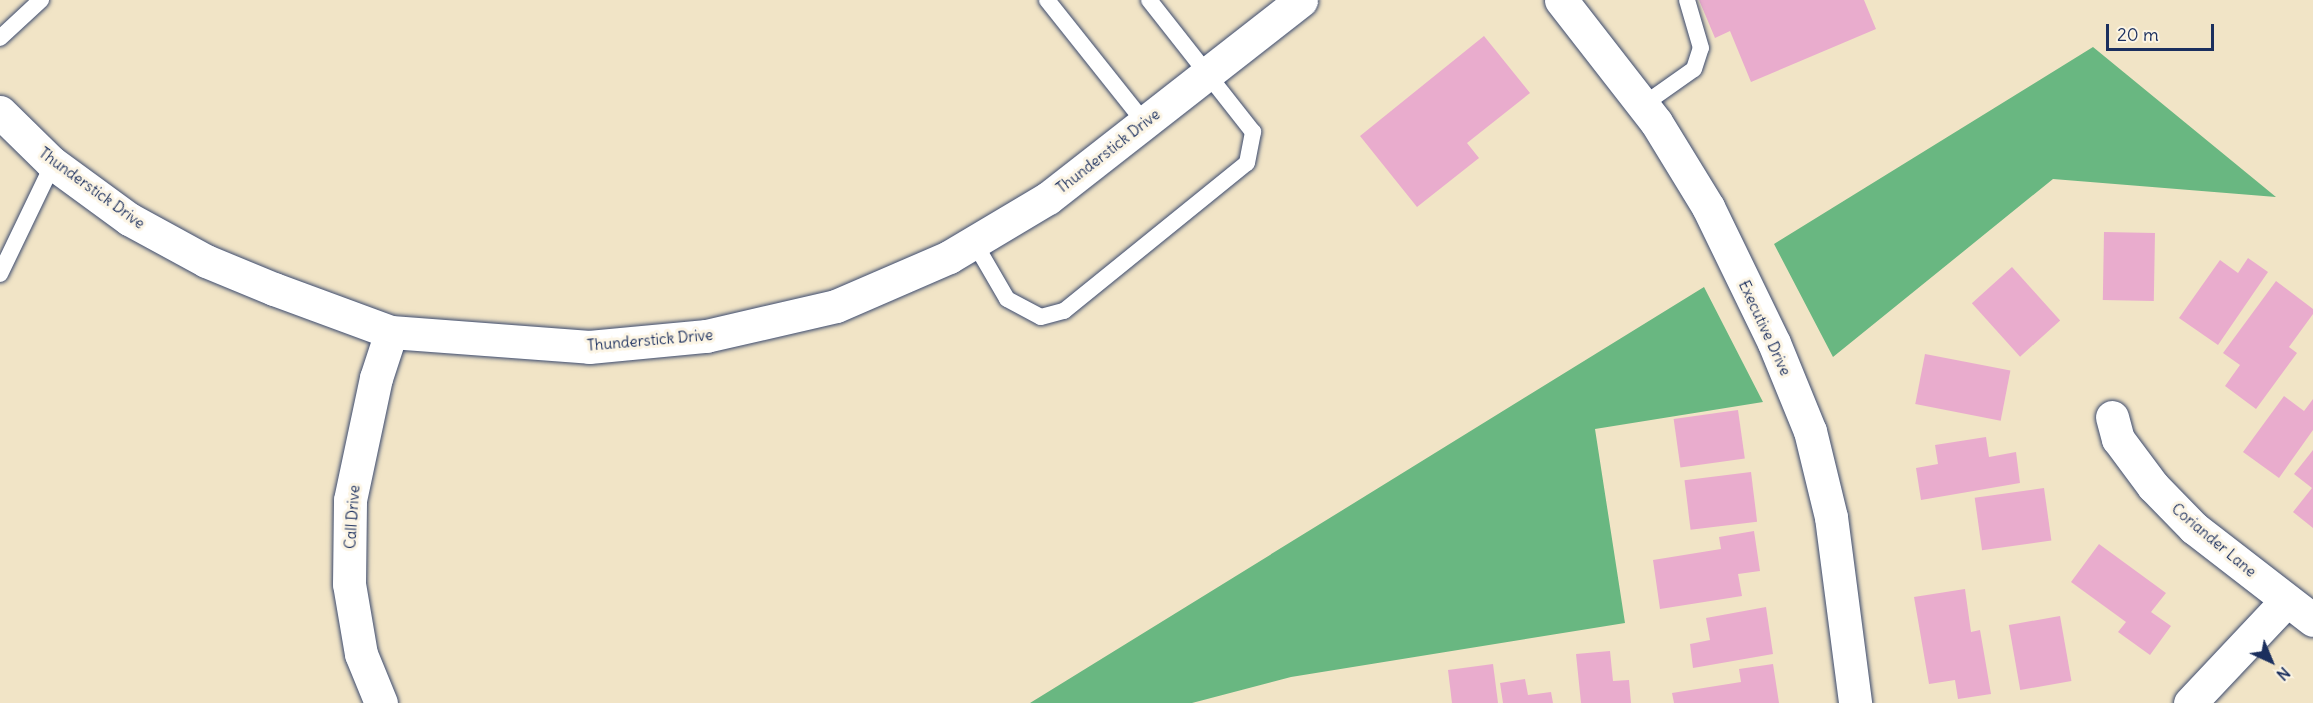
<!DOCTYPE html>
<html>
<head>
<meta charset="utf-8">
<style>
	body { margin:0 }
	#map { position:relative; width:2313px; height:703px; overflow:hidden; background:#f1e4c6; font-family:Delius,sans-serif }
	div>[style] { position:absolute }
	.forest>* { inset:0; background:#69b781 }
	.building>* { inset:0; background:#e9accd; transform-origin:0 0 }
	.roads { filter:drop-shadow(0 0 2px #3b4a6e) drop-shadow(0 0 2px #3b4a6e) }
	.service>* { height:16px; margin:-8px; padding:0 8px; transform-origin:8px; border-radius:8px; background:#fff }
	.minor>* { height:33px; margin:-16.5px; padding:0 16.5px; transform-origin:16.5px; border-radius:16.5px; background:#fff }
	span { translate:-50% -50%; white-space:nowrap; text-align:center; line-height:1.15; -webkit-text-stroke:6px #fcf5e5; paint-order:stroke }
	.street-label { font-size:15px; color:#1b2f5e }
	.north { position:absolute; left:2241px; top:631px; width:60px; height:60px; -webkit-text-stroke:4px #fcf5e5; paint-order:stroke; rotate:136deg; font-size:16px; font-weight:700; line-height:24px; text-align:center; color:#1b2f5e }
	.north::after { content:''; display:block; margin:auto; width:21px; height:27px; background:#1b2f5e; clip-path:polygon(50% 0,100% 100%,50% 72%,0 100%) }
	.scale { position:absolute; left:2106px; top:24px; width:108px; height:27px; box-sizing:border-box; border:3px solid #1b2f5e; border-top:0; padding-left:8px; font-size:18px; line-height:21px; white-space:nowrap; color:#1b2f5e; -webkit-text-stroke:4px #fcf5e5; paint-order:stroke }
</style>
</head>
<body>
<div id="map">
	<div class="forest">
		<i style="clip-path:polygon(2093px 47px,2276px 197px,2053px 179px,1833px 357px,1774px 244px)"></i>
		<i style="clip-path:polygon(1704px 287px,1763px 402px,1595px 429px,1625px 623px,1291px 677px,1192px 703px,1030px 703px)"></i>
	</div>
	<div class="building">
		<i style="clip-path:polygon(1699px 0,1864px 0,1876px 29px,1751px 82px,1730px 31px,1715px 38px)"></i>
		<i style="clip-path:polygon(1484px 36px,1530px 93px,1467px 143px,1479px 158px,1417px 207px,1360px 136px)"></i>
		<i style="left:2104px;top:232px;width:51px;height:68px;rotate:1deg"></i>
		<i style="clip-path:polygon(2248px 258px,2268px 272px,2218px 345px,2179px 318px,2220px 260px,2238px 273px)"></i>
		<i style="left:2012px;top:267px;width:72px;height:54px;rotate:48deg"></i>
		<i style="clip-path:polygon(2276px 281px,2313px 309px,2313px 314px,2289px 347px,2297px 353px,2256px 409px,2225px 386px,2240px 365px,2223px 353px)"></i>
		<i style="left:1925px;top:354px;width:87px;height:51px;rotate:11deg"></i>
		<i style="clip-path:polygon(2284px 396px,2304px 411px,2313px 399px,2313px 430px,2279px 478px,2243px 452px)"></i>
		<i style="left:1738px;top:410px;width:49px;height:65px;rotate:82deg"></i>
		<i style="clip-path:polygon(1986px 437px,1989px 457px,2016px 452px,2020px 483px,1921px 500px,1916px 468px,1938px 464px,1935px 445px)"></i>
		<i style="clip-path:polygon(2313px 450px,2313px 528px,2293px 512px,2312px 488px,2294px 474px)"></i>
		<i style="left:1751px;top:472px;width:50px;height:67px;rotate:83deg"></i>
		<i style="left:2044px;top:488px;width:53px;height:70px;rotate:82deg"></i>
		<i style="clip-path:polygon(1754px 531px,1760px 571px,1738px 574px,1742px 596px,1660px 609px,1653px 560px,1721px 549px,1719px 537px)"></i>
		<i style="clip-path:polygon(2099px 544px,2166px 593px,2151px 612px,2171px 626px,2150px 655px,2118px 632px,2126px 622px,2071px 582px)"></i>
		<i style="clip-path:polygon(1965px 589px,1971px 632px,1980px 630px,1991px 694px,1958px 699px,1955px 680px,1929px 684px,1914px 597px)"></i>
		<i style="clip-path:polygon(1766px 607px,1773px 654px,1693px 668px,1690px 644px,1710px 640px,1706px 618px)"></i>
		<i style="left:2060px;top:616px;width:66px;height:52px;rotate:80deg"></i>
		<i style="clip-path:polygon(1610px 651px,1613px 681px,1629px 680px,1631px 703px,1581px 703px,1576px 654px)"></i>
		<i style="clip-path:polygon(1493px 664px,1498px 703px,1452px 703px,1448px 670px)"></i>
		<i style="clip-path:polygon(1773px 664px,1779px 703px,1674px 703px,1672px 693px,1741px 682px,1739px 669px)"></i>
		<i style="clip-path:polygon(1525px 679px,1528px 695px,1551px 692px,1553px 703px,1503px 703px,1500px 683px)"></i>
	</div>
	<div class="roads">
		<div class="service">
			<i style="left:1047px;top:0;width:156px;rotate:51.5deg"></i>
			<i style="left:0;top:38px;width:56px;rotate:-42.8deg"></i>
			<i style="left:1643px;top:105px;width:62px;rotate:-35.2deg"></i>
			<i style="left:1694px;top:69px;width:22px;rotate:-72deg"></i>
			<i style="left:1701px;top:48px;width:50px;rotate:-106.3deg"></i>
			<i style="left:974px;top:242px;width:66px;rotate:59.9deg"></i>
			<i style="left:1007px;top:299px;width:38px;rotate:28deg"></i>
			<i style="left:1041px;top:317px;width:24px;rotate:-15deg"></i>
			<i style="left:1064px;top:311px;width:235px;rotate:-39deg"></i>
			<i style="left:1247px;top:163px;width:32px;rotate:-79deg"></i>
			<i style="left:1253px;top:132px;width:168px;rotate:-128.2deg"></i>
			<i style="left:0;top:274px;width:122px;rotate:-64.3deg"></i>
		</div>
		<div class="minor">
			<i style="left:1561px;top:0;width:155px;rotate:52.1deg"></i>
			<i style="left:1656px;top:122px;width:100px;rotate:58.5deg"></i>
			<i style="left:1708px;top:207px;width:151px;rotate:64.1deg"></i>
			<i style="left:1774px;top:343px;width:95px;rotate:67.8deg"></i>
			<i style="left:1810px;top:431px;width:89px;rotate:76.3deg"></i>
			<i style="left:1831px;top:517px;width:188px;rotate:82.6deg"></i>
			<i style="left:0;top:112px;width:71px;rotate:44.4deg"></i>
			<i style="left:51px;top:162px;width:97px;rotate:36.2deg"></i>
			<i style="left:129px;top:219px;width:88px;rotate:28.6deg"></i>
			<i style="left:206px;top:261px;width:74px;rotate:22.4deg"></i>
			<i style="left:274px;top:289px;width:125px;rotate:20.2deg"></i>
			<i style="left:391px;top:332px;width:199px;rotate:4.3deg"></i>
			<i style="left:589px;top:347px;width:118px;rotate:-5.4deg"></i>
			<i style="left:706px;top:336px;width:133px;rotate:-13deg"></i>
			<i style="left:836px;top:306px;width:123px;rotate:-23.4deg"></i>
			<i style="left:949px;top:257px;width:115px;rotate:-30.8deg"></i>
			<i style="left:1048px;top:198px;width:321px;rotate:-38deg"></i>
			<i style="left:2112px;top:417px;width:23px;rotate:75deg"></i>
			<i style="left:2118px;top:439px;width:59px;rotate:53.3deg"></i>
			<i style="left:2153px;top:486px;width:59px;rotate:45.7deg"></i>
			<i style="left:2194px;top:528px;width:150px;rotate:37.7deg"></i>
			<i style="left:381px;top:703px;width:53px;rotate:-112.2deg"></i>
			<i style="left:361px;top:654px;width:71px;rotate:-99.7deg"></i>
			<i style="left:349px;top:584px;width:84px;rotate:-89.3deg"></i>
			<i style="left:350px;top:500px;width:125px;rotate:-78deg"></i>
			<i style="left:376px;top:378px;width:48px;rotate:-71.9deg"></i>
			<i style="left:2190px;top:703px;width:141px;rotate:-46.7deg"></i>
		</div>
	</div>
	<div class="street-label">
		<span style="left:1108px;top:151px;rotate:-38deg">Thunderstick Drive</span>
		<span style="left:92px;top:188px;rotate:36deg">Thunderstick Drive</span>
		<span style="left:1765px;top:328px;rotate:65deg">Executive Drive</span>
		<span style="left:650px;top:340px;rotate:-5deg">Thunderstick Drive</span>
		<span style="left:352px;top:517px;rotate:-86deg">Call Drive</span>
		<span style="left:2214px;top:540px;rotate:40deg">Coriander Lane</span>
	</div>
	<div class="north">N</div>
	<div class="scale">20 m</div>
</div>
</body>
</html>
